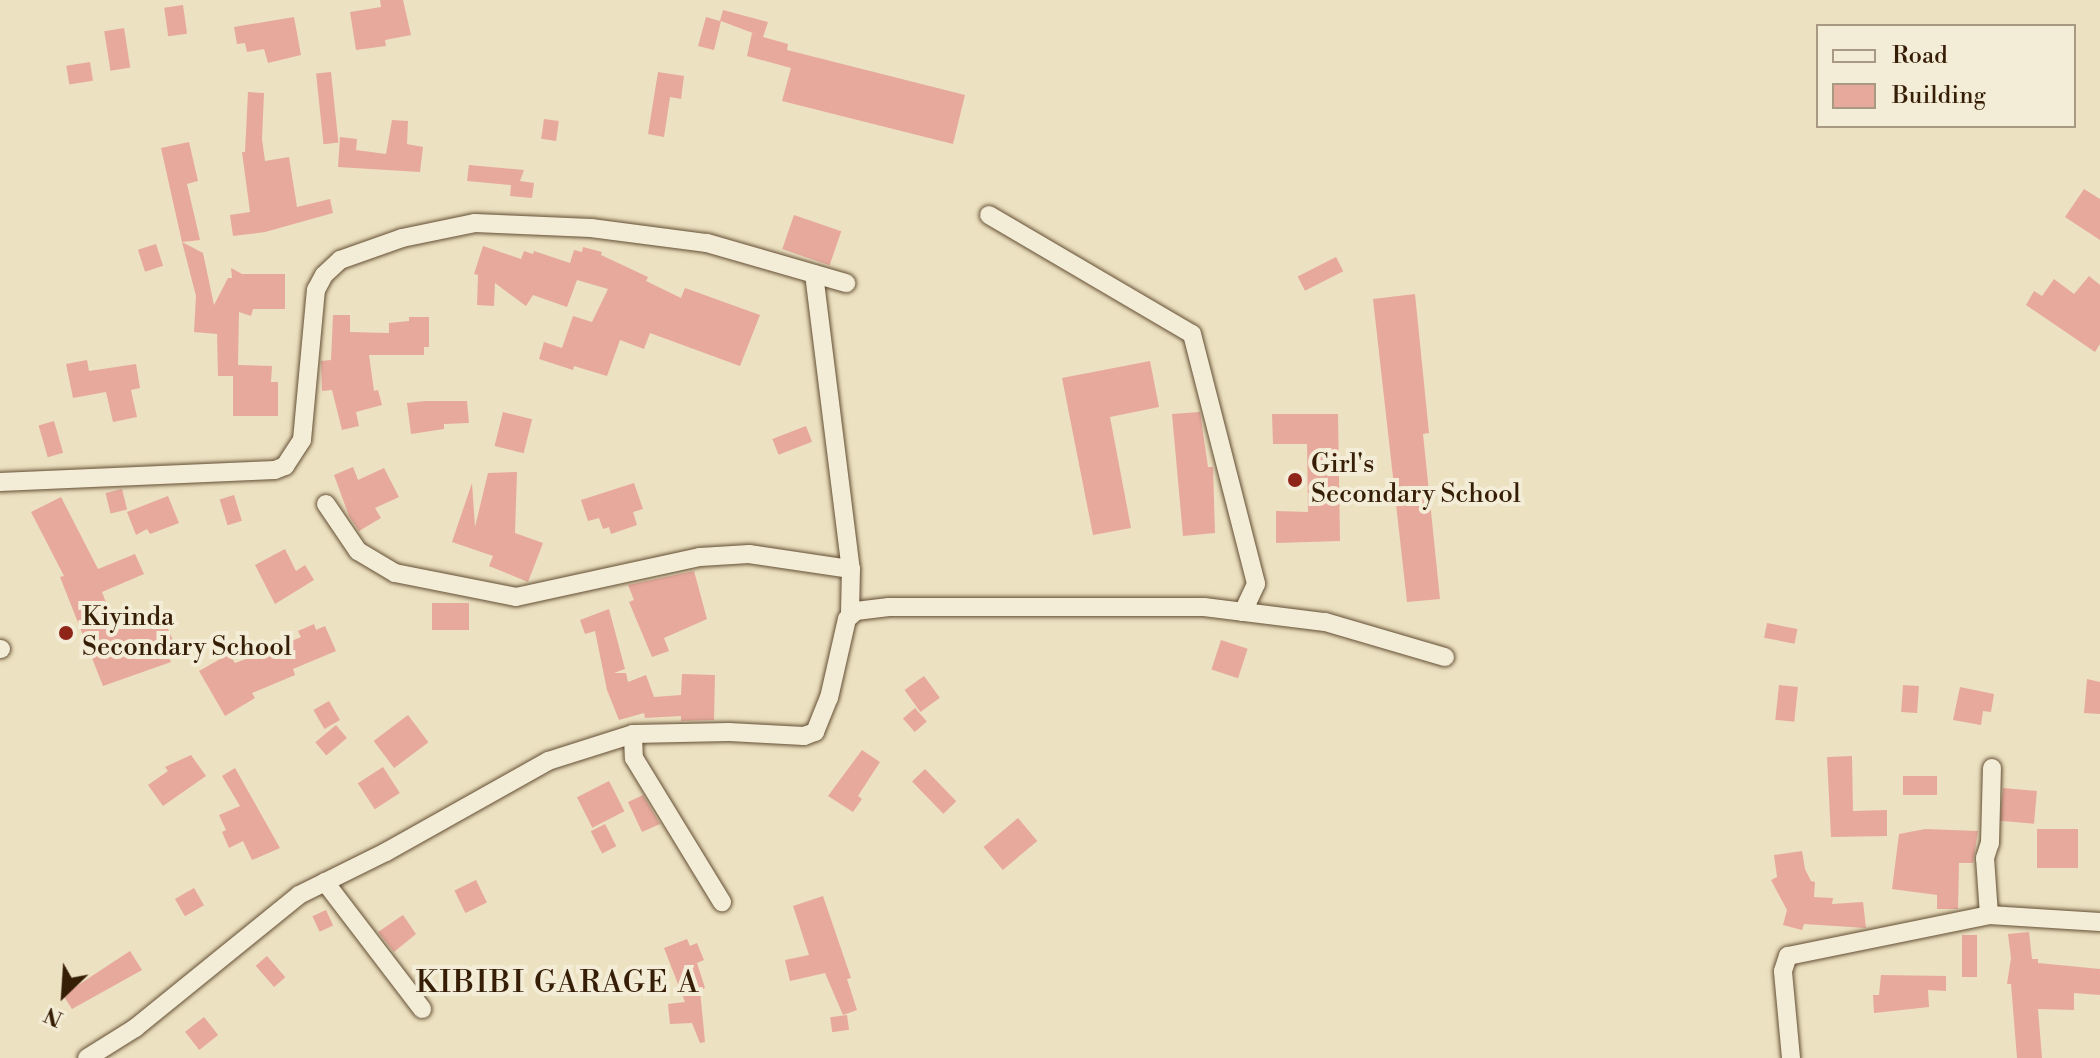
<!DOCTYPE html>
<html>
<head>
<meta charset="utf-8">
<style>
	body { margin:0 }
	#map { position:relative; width:2100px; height:1058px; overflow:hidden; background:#ece1c0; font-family:"Libre Bodoni",serif }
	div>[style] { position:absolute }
	.building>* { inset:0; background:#e7a99c; transform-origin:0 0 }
	.roads { filter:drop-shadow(0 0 2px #644e34) drop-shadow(0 0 2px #644e34) }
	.minor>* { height:18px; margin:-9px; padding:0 9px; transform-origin:9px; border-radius:9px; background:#f3ecd6 }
	.dots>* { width:22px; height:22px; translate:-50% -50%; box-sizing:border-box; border:4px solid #f3ecd6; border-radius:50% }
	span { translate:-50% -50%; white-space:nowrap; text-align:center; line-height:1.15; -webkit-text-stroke:8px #f3ecd6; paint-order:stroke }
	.poi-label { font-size:26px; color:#361d05 }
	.left { translate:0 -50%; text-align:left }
	.quarter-label { font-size:30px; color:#361d05; letter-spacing:2px }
	.legend { position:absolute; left:1816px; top:24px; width:260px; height:104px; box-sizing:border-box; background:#f3ecd6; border:2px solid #a79982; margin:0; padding:10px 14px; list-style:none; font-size:24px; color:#361d05 }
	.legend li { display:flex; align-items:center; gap:16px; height:40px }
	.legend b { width:40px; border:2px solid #a79982 }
	.north { position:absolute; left:24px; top:954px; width:80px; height:80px; -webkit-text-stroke:6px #f3ecd6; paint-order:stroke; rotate:205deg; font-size:22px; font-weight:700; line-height:32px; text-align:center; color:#361d05 }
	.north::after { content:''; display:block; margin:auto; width:28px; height:36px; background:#361d05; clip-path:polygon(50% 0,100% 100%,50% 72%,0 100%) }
</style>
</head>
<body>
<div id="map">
	<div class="building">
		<i style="clip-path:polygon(380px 0,403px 0,411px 35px,385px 40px,386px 46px,356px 50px,350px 12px,381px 7px)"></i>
		<i style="left:183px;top:5px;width:29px;height:19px;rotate:82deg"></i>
		<i style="clip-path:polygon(723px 10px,768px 22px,763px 37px,788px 44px,787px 50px,965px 95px,953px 144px,782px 101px,791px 68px,747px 56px,752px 33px,758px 35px,721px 21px,714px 50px,698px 46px,706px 17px,720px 21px)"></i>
		<i style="clip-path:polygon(294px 17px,301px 55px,268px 63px,264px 49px,247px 52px,245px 43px,237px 44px,234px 27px)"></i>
		<i style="left:124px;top:28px;width:40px;height:20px;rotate:81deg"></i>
		<i style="left:90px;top:62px;width:19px;height:24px;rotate:81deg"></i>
		<i style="left:331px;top:72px;width:71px;height:15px;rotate:84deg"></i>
		<i style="clip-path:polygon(658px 72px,684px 76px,681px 99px,670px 97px,664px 137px,648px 134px)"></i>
		<i style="clip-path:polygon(248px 92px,264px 93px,262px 139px,265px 161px,289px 157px,297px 207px,330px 199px,333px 213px,265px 232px,233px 236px,230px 215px,250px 212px,242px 152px,245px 152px)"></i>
		<i style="left:544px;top:119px;width:15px;height:20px;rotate:8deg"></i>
		<i style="clip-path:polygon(392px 120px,408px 121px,407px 144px,423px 147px,420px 172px,338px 167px,340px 137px,357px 139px,356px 150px,386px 154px)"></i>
		<i style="clip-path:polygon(189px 142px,198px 181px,187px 184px,200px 240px,182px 242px,161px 148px)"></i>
		<i style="clip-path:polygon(469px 165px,524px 170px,520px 181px,534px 183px,532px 198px,510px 196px,511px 185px,467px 181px)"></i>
		<i style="clip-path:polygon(2084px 189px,2100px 199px,2100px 240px,2065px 217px)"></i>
		<i style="left:794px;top:215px;width:50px;height:36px;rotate:19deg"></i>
		<i style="clip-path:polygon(182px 242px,203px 253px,214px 305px,228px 278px,232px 278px,231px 268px,242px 274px,285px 274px,285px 309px,253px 309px,251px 316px,239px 312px,238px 365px,272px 366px,271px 382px,278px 382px,278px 416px,233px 416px,233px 376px,218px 376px,217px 334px,194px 332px,196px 296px)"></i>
		<i style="left:156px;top:244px;width:23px;height:19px;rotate:72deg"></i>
		<i style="clip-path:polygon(483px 246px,521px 259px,524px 251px,533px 254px,534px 251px,570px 263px,574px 250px,582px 252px,583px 247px,602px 252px,601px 255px,648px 277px,646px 281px,681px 298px,685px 288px,760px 315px,740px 366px,650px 333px,644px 349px,620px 340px,607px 376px,574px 366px,573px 370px,539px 359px,544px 342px,562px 348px,573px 316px,592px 322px,608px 289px,577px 280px,567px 307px,533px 295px,526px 306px,495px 283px,494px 306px,477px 305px,478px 275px,474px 274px)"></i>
		<i style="left:1336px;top:257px;width:16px;height:43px;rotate:63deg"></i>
		<i style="clip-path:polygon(2089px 276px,2100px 285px,2100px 344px,2095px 352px,2026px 305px,2034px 291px,2042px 296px,2054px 279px,2074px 294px)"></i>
		<i style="clip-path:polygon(1415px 294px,1429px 433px,1423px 434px,1440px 599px,1407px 602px,1373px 299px)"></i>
		<i style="clip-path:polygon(333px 315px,350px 315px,350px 332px,389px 333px,389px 323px,409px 321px,409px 317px,429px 317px,429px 347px,424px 347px,424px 355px,369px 355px,374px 391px,378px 390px,382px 405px,356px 412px,359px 426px,342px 430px,332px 390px,322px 391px,321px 361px,331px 360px)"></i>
		<i style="clip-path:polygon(87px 360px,89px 371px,136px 364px,140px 388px,131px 390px,137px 417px,113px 422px,106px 392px,73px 398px,66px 364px)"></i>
		<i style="clip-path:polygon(1150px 361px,1159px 407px,1110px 417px,1131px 528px,1093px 535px,1062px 378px)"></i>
		<i style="clip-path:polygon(425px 401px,467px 401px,469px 423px,444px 424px,444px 429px,411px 434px,407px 403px)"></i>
		<i style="left:503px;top:412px;width:30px;height:35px;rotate:14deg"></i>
		<i style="clip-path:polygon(1200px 412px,1208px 467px,1213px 467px,1215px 533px,1183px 536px,1172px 414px)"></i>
		<i style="clip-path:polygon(1272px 414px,1338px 414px,1340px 541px,1276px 543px,1276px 511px,1308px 512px,1307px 444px,1273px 444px)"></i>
		<i style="left:54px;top:421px;width:33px;height:16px;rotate:74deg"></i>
		<i style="left:806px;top:426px;width:17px;height:36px;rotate:69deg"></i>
		<i style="clip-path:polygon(353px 467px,358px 480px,384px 468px,399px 497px,375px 508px,381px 518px,359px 531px,349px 516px,334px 475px)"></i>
		<i style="clip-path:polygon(517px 472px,515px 533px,543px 543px,528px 582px,489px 566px,493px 556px,452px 542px,472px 483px,475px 527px,488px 473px)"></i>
		<i style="clip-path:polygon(634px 483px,643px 509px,633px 512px,637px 525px,611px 534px,609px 527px,603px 529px,599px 518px,588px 521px,581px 500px)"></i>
		<i style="left:122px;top:489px;width:21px;height:17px;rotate:76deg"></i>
		<i style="left:234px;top:495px;width:27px;height:15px;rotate:73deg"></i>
		<i style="clip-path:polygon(168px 496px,179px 523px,150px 534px,147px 529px,136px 535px,127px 512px)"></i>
		<i style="clip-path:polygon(61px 497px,98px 569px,135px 554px,144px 574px,102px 592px,116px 629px,125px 625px,127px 629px,157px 605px,177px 649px,167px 653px,171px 662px,103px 686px,60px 577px,64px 576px,31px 512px)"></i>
		<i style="clip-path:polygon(285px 549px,296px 571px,305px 565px,314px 580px,275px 604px,255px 565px)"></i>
		<i style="clip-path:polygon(694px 571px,707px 619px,664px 638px,669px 651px,652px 657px,629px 602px,634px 600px,628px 585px)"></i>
		<i style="left:432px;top:603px;width:37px;height:27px"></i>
		<i style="clip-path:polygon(609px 609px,625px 669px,614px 673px,626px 673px,628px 682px,646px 675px,654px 697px,681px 695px,682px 674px,715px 675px,714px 720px,681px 721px,681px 716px,645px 718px,644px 713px,619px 720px,607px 690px,595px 631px,585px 634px,580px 620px)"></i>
		<i style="left:1767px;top:623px;width:31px;height:15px;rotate:11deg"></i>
		<i style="clip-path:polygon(314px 624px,316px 630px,325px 626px,336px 651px,293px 669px,295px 675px,252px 693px,255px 698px,225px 716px,199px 671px,229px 654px,235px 663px,273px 649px,301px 637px,298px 631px)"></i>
		<i style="left:1221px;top:640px;width:28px;height:31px;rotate:18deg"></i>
		<i style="left:924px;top:676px;width:27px;height:24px;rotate:54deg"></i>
		<i style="clip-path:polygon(2087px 679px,2100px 682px,2100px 714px,2084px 713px)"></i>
		<i style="left:1779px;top:685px;width:19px;height:35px;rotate:6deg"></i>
		<i style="left:1903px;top:685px;width:16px;height:27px;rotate:4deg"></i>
		<i style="clip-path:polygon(1960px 687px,1994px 694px,1991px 712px,1983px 711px,1981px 725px,1953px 720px)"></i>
		<i style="left:329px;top:701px;width:22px;height:18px;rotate:60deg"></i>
		<i style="left:915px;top:708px;width:18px;height:16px;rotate:49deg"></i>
		<i style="left:408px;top:715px;width:34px;height:43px;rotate:53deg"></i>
		<i style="left:336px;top:725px;width:17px;height:27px;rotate:50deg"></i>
		<i style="clip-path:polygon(862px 750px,880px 762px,858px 796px,862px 799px,853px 812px,828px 796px)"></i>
		<i style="clip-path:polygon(191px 755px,206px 776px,163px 806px,148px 785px,168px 771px,165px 767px)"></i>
		<i style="clip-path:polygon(1852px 756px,1853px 811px,1887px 810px,1887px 836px,1831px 837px,1827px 757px)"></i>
		<i style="left:383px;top:767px;width:31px;height:30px;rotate:57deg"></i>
		<i style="clip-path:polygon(235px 768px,280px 848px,252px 860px,243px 841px,229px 848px,222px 832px,226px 830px,219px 815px,240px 806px,222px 776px)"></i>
		<i style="left:925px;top:769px;width:45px;height:18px;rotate:46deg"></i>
		<i style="left:1903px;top:776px;width:34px;height:19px"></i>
		<i style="left:609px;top:781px;width:34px;height:36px;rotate:63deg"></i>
		<i style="left:2003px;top:788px;width:34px;height:33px;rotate:5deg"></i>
		<i style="clip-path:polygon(643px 795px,660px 824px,642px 832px,628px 802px)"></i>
		<i style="left:1018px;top:818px;width:30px;height:45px;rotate:50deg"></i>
		<i style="left:605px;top:824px;width:25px;height:16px;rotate:63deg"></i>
		<i style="clip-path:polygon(1925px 829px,1978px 831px,1973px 863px,1959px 863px,1958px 909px,1937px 909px,1937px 895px,1892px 889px,1899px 834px)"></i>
		<i style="left:2037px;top:829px;width:41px;height:39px"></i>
		<i style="clip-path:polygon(1802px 851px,1805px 869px,1811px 881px,1815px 882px,1814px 897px,1833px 898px,1832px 904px,1863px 902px,1866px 928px,1804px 924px,1802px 930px,1783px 925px,1787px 910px,1771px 880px,1777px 877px,1774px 855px)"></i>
		<i style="left:476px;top:880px;width:25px;height:24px;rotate:64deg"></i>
		<i style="left:194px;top:888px;width:20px;height:22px;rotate:60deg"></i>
		<i style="clip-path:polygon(823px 896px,851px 978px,847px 979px,857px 1010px,843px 1015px,825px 973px,790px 981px,785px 960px,809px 955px,793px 906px)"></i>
		<i style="left:326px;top:910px;width:17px;height:15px;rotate:65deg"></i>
		<i style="clip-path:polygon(403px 915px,416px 934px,394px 952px,378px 932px)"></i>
		<i style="clip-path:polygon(2029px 932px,2032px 959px,2038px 959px,2038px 963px,2100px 969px,2100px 995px,2074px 993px,2074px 1010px,2038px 1009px,2042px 1058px,2017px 1058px,2011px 984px,2007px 984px,2011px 958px,2008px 934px)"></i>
		<i style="left:1962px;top:935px;width:15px;height:42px"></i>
		<i style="clip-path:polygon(687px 939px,690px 946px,697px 943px,704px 960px,697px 963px,705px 988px,700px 990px,705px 1042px,700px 1043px,692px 1023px,670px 1024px,668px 1004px,685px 1002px,664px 948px)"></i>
		<i style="clip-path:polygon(130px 951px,142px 970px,72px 1009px,63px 995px)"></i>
		<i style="left:267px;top:956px;width:28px;height:15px;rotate:49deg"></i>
		<i style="clip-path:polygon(1881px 975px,1946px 976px,1946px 991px,1928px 990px,1929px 1007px,1874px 1013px,1873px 995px,1879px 995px)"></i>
		<i style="left:847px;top:1015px;width:15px;height:17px;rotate:82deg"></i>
		<i style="left:204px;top:1017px;width:23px;height:24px;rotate:52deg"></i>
	</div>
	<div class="roads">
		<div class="minor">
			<i style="left:989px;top:215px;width:235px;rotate:30.4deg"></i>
			<i style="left:1192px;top:334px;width:258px;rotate:75.6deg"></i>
			<i style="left:1256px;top:584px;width:31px;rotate:115deg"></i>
			<i style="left:814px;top:274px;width:297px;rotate:82.9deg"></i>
			<i style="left:851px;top:569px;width:45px;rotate:91.3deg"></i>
			<i style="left:0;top:482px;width:275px;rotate:-2.5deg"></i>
			<i style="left:275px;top:470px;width:11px;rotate:-22deg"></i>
			<i style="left:285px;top:466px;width:31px;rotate:-57deg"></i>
			<i style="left:302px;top:440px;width:151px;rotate:-84.7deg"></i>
			<i style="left:316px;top:290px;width:17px;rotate:-62deg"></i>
			<i style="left:324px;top:275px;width:22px;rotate:-43deg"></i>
			<i style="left:340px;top:260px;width:66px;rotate:-19.5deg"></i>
			<i style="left:402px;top:238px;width:75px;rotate:-11.6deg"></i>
			<i style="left:475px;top:223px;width:116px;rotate:2.5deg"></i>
			<i style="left:591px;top:228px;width:117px;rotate:7.4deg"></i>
			<i style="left:707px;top:243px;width:145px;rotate:16.1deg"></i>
			<i style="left:326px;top:504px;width:57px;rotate:55.8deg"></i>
			<i style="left:358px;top:551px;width:43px;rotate:30.7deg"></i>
			<i style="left:395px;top:573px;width:123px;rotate:11.2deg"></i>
			<i style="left:516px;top:597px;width:188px;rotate:-12.3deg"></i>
			<i style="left:700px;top:557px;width:49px;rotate:-3.5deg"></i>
			<i style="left:749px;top:554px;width:103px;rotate:8.4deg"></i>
			<i style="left:0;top:649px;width:1px"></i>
			<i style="left:633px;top:734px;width:24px;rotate:88deg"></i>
			<i style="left:634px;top:758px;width:169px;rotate:58.6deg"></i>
			<i style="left:325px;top:882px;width:160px;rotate:52.6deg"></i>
			<i style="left:1989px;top:915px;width:57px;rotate:-94deg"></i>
			<i style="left:1985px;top:858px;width:16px;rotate:-72deg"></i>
			<i style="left:1990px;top:843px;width:75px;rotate:-88.5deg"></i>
			<i style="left:87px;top:1058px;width:57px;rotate:-32deg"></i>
			<i style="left:135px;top:1028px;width:211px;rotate:-39deg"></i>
			<i style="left:299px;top:895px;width:97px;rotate:-26.3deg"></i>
			<i style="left:386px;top:852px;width:186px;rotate:-29.3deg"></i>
			<i style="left:548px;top:761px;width:89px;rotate:-17.6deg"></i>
			<i style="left:633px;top:734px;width:96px;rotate:-1.2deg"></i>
			<i style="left:729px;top:732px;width:75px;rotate:3.1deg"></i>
			<i style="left:804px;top:736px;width:12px;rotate:-20deg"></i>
			<i style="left:815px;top:732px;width:37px;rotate:-68deg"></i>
			<i style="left:829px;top:698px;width:81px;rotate:-77.2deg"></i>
			<i style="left:847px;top:619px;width:12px;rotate:-42deg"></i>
			<i style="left:856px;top:611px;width:33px;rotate:-7deg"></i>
			<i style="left:889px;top:607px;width:315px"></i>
			<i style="left:1204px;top:607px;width:122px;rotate:7.1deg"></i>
			<i style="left:1325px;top:622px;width:125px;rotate:16.3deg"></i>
			<i style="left:1791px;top:1058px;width:87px;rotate:-95.3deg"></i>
			<i style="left:1783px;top:971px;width:16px;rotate:-72deg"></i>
			<i style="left:1788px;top:956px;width:205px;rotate:-11.5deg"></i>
			<i style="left:1989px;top:915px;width:111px;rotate:3.6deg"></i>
		</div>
	</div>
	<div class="dots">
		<i style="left:1295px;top:480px;background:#8f2418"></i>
		<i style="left:66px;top:633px;background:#8f2418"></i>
	</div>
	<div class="poi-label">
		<span class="left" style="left:1311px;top:480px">Girl's<br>Secondary School</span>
		<span class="left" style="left:82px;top:633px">Kiyinda<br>Secondary School</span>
	</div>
	<div class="quarter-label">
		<span style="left:558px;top:983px">KIBIBI GARAGE A</span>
	</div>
	<ul class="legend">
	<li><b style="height:10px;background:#f3ecd6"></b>Road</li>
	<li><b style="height:22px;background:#e7a99c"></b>Building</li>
	</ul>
	<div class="north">N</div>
</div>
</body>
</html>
